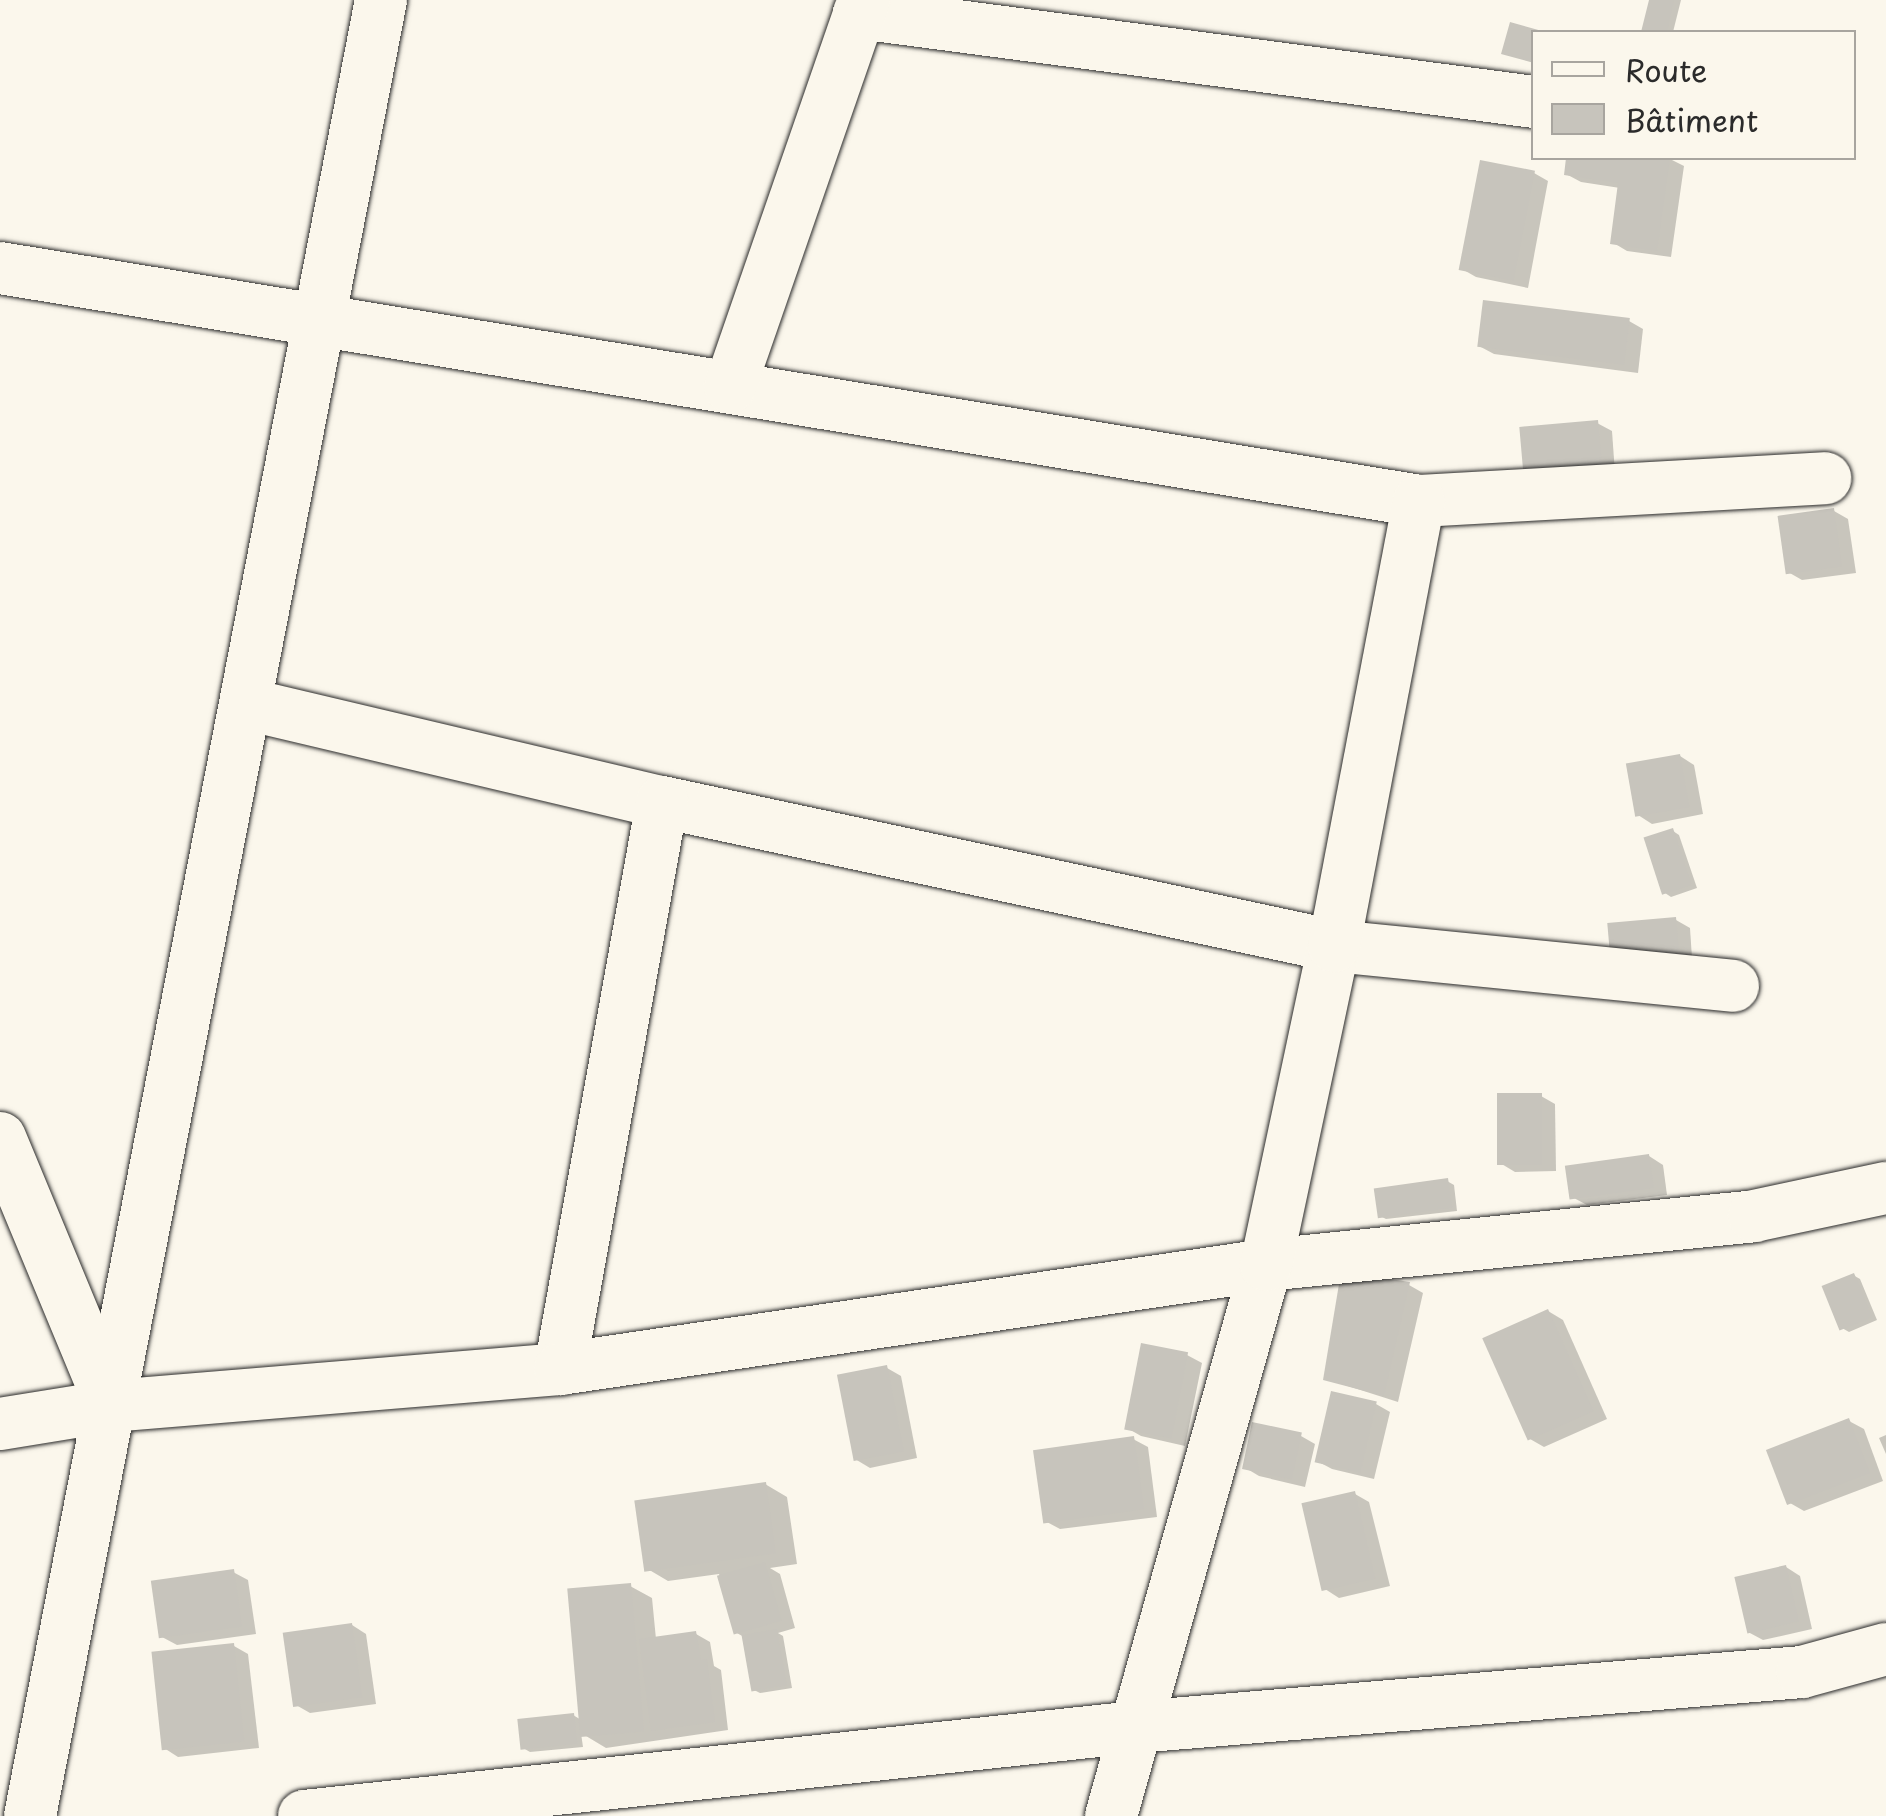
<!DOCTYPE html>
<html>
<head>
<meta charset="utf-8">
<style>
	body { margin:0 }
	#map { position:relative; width:1886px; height:1816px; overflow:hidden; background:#fbf7ec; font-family:"Playpen Sans",sans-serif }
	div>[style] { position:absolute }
	.shadow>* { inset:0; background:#0003 }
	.building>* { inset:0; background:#c7c4bc; transform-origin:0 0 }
	.roads { filter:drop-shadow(0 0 2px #2b2b2b) drop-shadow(0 0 2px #2b2b2b) }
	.minor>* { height:52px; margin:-26px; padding:0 26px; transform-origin:26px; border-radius:26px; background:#fbf7ec }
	span { translate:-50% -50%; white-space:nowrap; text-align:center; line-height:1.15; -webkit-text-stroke:9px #fbf7ec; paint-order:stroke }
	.legend { position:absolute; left:1531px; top:30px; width:325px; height:130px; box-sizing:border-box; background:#fbf7ec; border:2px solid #a8a59f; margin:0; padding:12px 18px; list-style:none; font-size:30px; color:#2b2b2b }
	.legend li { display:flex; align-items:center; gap:20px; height:50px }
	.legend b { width:50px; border:2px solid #a8a59f }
</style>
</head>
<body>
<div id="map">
	<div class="shadow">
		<i style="clip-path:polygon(1651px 0,1681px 0,1673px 32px,1644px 32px)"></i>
		<i style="clip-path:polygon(1569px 158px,1668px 158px,1684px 166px,1671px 257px,1627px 251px,1612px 242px,1620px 188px,1581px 182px,1566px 174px)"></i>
		<i style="clip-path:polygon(1534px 173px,1548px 181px,1528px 288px,1476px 277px,1462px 269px)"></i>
		<i style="clip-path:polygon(1629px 321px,1643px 329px,1638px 373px,1494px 354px,1479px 346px)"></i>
		<i style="clip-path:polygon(1597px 423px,1612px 431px,1615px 473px,1539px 477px)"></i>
		<i style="clip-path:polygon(1834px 511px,1848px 519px,1856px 573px,1802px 580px,1788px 572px)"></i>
		<i style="clip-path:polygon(1680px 756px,1694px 765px,1703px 814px,1652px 824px,1638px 815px)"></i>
		<i style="clip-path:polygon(1673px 831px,1679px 835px,1697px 888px,1671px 897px,1665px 893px)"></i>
		<i style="clip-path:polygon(1676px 920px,1690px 928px,1692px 958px,1627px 963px)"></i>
		<i style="clip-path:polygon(1541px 1096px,1555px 1104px,1556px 1171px,1515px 1172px,1500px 1163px)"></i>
		<i style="clip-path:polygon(1649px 1156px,1663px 1165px,1667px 1195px,1587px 1205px,1572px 1197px)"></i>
		<i style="clip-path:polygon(1447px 1181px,1454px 1185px,1457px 1211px,1386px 1219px,1380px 1216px)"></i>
		<i style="clip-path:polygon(1853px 1275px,1860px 1279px,1877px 1320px,1849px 1332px,1842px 1328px)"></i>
		<i style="clip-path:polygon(1409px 1285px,1423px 1293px,1398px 1402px,1326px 1379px)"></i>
		<i style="clip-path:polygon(1548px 1311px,1563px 1320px,1607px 1419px,1544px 1447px,1530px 1439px)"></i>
		<i style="clip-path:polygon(1187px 1355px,1202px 1363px,1185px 1446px,1141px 1436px,1127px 1428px)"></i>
		<i style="clip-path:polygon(887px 1368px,901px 1376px,917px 1458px,870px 1468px,855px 1459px)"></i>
		<i style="clip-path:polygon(1376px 1404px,1390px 1412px,1374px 1479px,1332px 1469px,1317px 1461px)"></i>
		<i style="clip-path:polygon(1849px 1421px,1864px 1429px,1883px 1481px,1804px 1511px,1790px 1503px)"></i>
		<i style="clip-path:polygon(1886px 1435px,1886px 1454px,1879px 1438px)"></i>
		<i style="clip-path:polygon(1301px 1436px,1315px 1444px,1305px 1487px,1259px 1476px,1244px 1467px)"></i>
		<i style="clip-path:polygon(1133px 1439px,1148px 1447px,1157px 1517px,1060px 1529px,1045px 1521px)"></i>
		<i style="clip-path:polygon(765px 1484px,787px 1497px,797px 1564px,770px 1568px,780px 1574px,795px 1628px,778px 1633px,783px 1636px,792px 1688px,760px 1693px,754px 1690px,744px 1637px,735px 1632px,719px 1574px,668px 1581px,646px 1568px)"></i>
		<i style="clip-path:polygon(1355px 1494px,1369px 1502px,1390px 1586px,1339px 1598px,1325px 1589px)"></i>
		<i style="clip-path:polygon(1786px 1567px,1800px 1576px,1812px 1629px,1763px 1640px,1748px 1632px)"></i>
		<i style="clip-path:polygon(233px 1572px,248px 1580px,256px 1634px,177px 1645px,162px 1637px)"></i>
		<i style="clip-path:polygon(630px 1586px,652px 1598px,656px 1639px,696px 1634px,710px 1642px,714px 1666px,721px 1670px,728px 1730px,606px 1748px,581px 1733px,583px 1747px,530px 1752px,523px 1748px,573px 1715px,583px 1721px)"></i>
		<i style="clip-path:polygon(352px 1625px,366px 1634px,376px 1704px,310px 1713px,296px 1705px)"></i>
		<i style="clip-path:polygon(234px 1646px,248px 1654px,259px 1748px,178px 1757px,164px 1748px)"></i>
	</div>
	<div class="building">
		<i style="clip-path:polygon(1649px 0,1674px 0,1667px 32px,1641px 32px)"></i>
		<i style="clip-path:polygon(1510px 22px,1542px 31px,1534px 32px,1534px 63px,1501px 54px)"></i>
		<i style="clip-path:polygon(1566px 158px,1670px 158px,1657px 251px,1610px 244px,1618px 183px,1564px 175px)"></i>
		<i style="left:1480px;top:160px;width:56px;height:112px;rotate:11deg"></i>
		<i style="left:1483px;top:300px;width:148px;height:47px;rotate:7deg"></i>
		<i style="left:1598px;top:420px;width:46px;height:79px;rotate:85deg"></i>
		<i style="left:1834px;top:508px;width:59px;height:57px;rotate:82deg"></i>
		<i style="left:1680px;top:754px;width:54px;height:55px;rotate:80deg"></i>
		<i style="left:1673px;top:828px;width:60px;height:31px;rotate:72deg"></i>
		<i style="left:1676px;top:917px;width:34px;height:69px;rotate:85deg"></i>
		<i style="left:1497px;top:1093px;width:45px;height:72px"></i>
		<i style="left:1649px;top:1154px;width:34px;height:85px;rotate:82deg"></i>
		<i style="left:1448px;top:1178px;width:30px;height:75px;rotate:82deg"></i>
		<i style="clip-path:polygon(1341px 1272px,1410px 1282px,1384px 1396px,1323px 1380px)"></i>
		<i style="left:1854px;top:1273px;width:48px;height:35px;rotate:68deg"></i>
		<i style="left:1548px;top:1309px;width:112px;height:72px;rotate:66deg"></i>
		<i style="left:1141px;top:1343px;width:48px;height:88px;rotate:11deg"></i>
		<i style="left:887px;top:1365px;width:88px;height:51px;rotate:79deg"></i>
		<i style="left:1331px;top:1391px;width:47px;height:73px;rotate:13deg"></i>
		<i style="left:1849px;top:1418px;width:59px;height:89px;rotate:69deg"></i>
		<i style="left:1252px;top:1422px;width:51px;height:48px;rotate:12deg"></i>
		<i style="left:1134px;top:1436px;width:74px;height:102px;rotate:82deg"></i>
		<i style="left:766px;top:1482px;width:72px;height:133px;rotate:82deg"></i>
		<i style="left:1355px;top:1491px;width:90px;height:55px;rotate:77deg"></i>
		<i style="left:765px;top:1562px;width:61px;height:50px;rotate:74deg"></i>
		<i style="left:1786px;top:1565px;width:58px;height:53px;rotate:77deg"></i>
		<i style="left:234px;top:1569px;width:58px;height:84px;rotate:82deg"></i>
		<i style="left:631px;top:1583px;width:149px;height:64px;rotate:85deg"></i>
		<i style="left:352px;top:1623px;width:75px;height:70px;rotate:82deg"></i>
		<i style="left:777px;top:1629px;width:57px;height:36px;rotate:80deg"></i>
		<i style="clip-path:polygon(696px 1631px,701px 1660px,707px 1659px,715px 1722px,651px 1731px,639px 1639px)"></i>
		<i style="left:234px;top:1643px;width:99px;height:83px;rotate:84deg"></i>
		<i style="left:574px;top:1713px;width:31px;height:57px;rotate:84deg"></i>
	</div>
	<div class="roads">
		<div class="minor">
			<i style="left:859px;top:13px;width:681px;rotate:7.51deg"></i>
			<i style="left:0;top:268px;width:1438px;rotate:9.32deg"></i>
			<i style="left:1419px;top:501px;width:407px;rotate:-3.2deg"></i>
			<i style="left:730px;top:387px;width:410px;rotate:-70.9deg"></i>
			<i style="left:246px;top:704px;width:427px;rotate:13.3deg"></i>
			<i style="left:662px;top:802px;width:687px;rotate:12.09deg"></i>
			<i style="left:1334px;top:946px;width:401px;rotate:5.7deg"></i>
			<i style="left:0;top:1138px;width:290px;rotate:67.5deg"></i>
			<i style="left:560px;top:1369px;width:576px;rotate:-79.8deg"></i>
			<i style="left:0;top:1424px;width:112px;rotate:-9.2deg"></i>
			<i style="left:111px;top:1406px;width:451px;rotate:-4.7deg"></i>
			<i style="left:560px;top:1369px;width:714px;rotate:-8.38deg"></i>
			<i style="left:1266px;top:1265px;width:490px;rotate:-5.7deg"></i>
			<i style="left:1754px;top:1216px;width:135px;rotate:-12deg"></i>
			<i style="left:30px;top:1816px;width:1850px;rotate:-79.06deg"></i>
			<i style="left:304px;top:1816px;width:837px;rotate:-6.11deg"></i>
			<i style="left:1136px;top:1727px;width:668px;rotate:-4.72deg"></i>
			<i style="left:1802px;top:1672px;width:87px;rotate:-15.3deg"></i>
			<i style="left:1111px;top:1816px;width:572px;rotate:-74.29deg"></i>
			<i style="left:1266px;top:1265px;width:326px;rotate:-78deg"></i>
			<i style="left:1334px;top:946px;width:453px;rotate:-79.2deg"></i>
		</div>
	</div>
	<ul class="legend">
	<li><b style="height:12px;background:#fbf7ec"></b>Route</li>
	<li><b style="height:28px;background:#c7c4bc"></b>Bâtiment</li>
	</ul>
</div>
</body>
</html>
